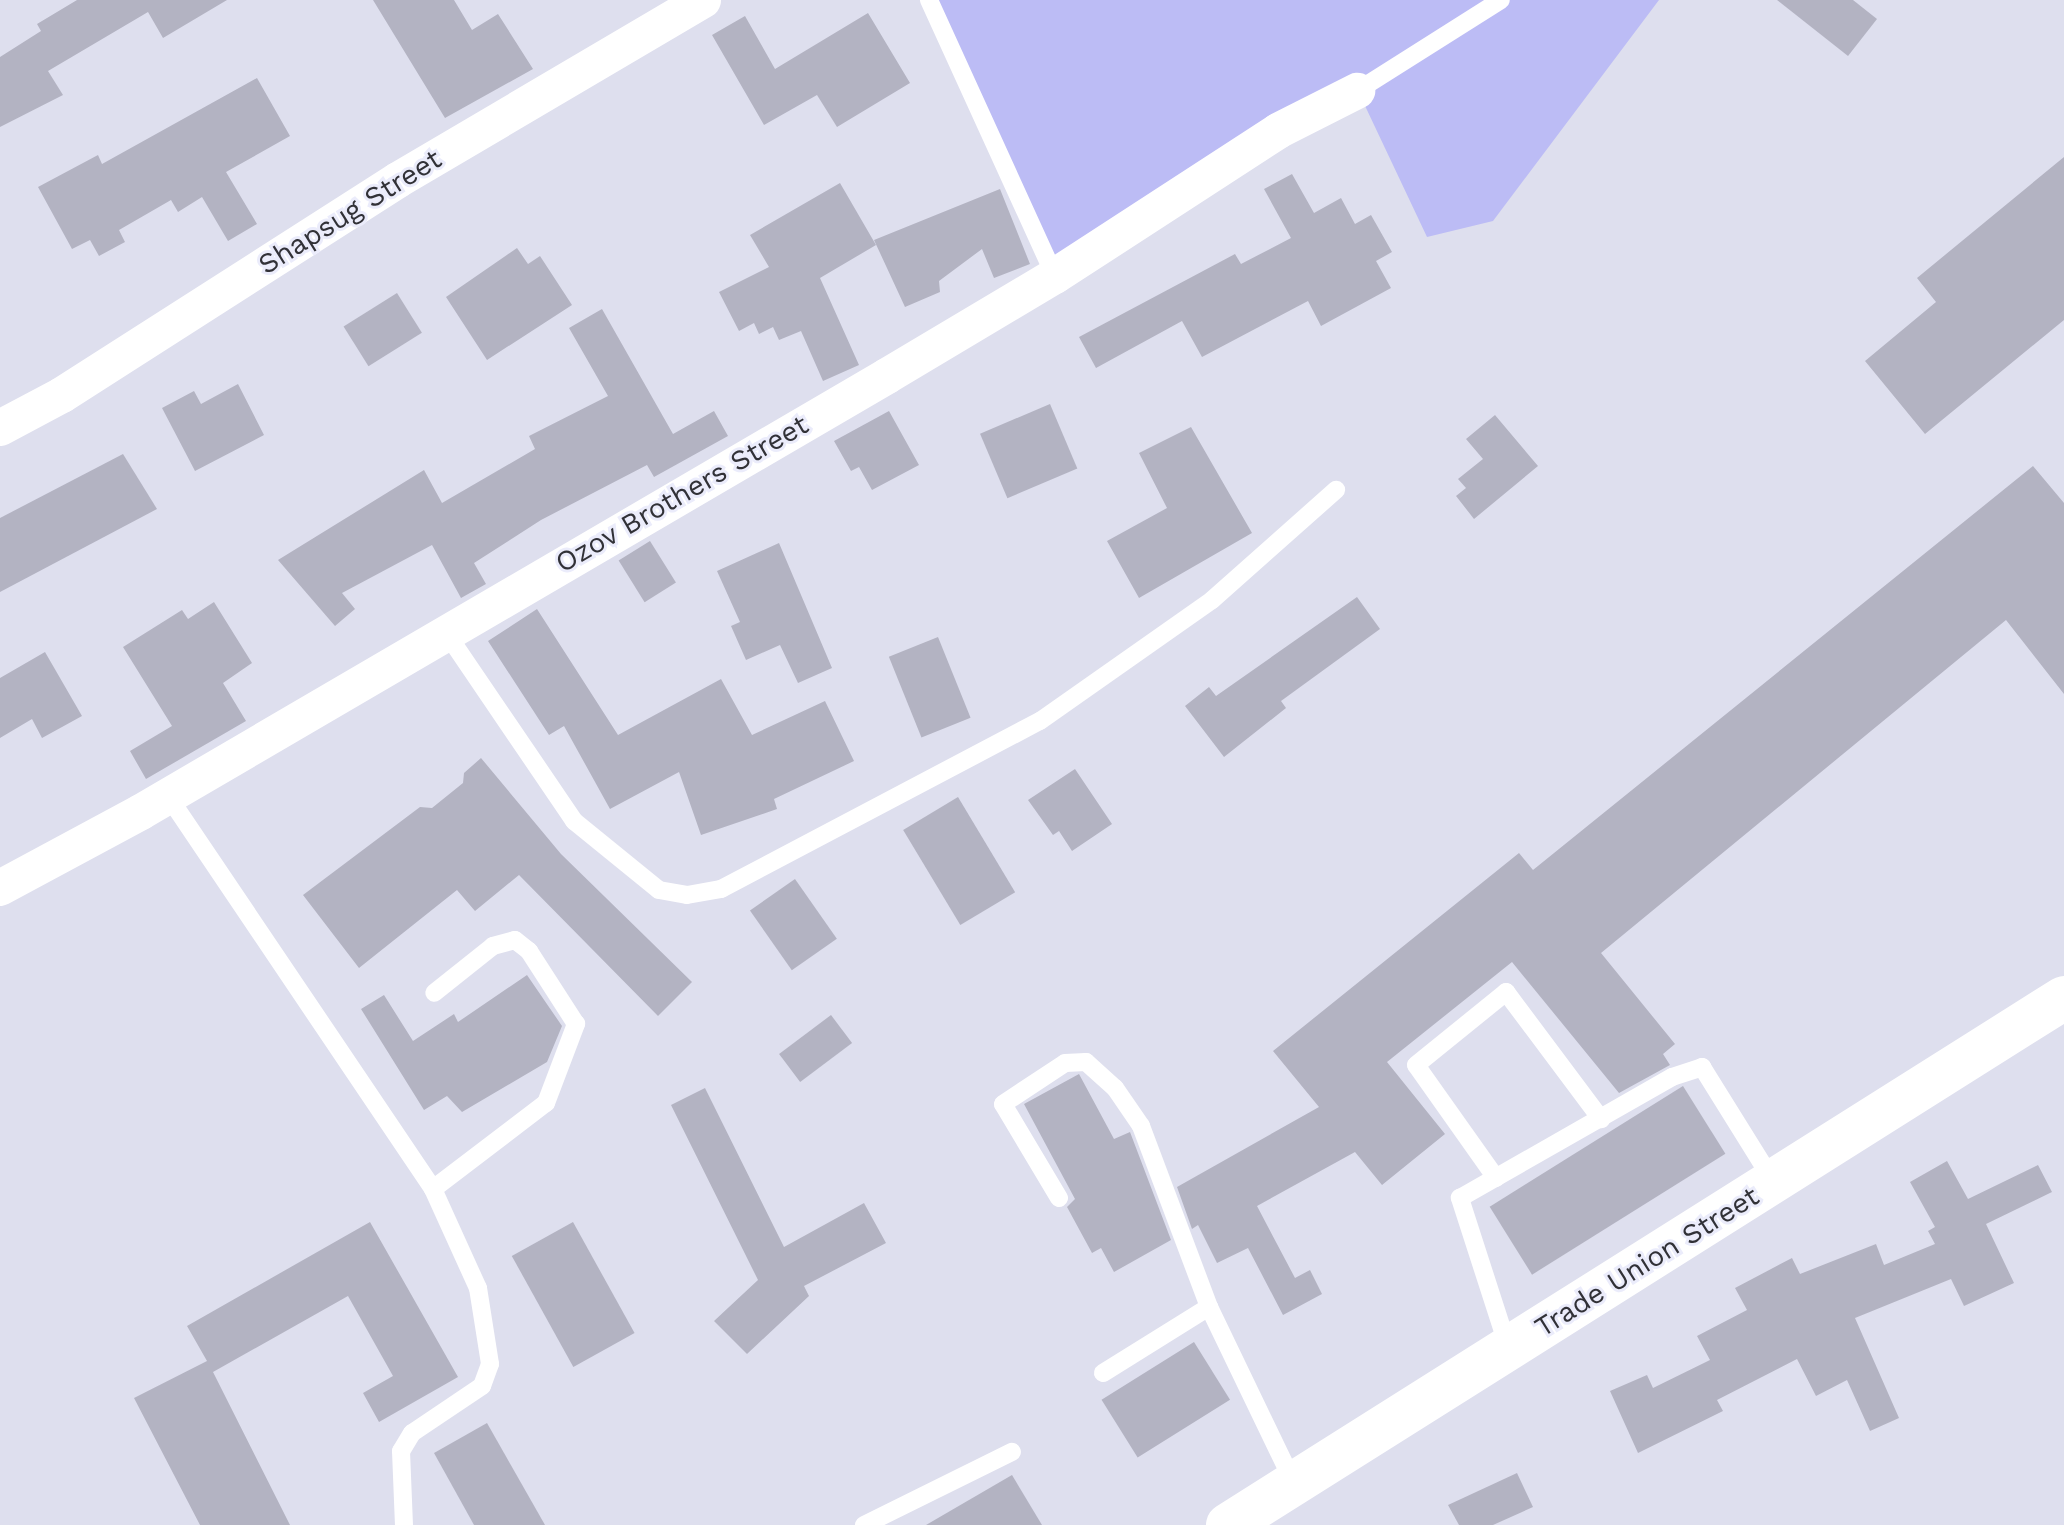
<!DOCTYPE html>
<html>
<head>
<meta charset="utf-8">
<style>
	body { margin:0 }
	#map { position:relative; width:2064px; height:1525px; overflow:hidden; background:#dedfee; font-family:"Work Sans",sans-serif }
	div>[style] { position:absolute }
	.green>* { inset:0; background:#bcbcf5 }
	.building>* { inset:0; background:#b3b3c2; transform-origin:0 0 }
	.lane>* { height:18px; margin:-9px; padding:0 9px; transform-origin:9px; border-radius:9px; background:#fff }
	.street>* { height:36px; margin:-18px; padding:0 18px; transform-origin:18px; border-radius:18px; background:#fff }
	.secondary>* { height:44px; margin:-22px; padding:0 22px; transform-origin:22px; border-radius:22px; background:#fff }
	span { translate:-50% -50%; white-space:nowrap; text-align:center; line-height:1.15; -webkit-text-stroke:6px #ebecfb; paint-order:stroke }
	.street-label { font-size:28px; color:#313137 }
</style>
</head>
<body>
<div id="map">
	<div class="green">
		<i style="clip-path:polygon(929px 0,1659px 0,1493px 221px,1427px 237px,1358px 91px,1055px 276px)"></i>
	</div>
	<div class="building">
		<i style="clip-path:polygon(77px 0,227px 0,163px 38px,148px 12px,48px 71px,63px 95px,0 127px,0 57px,41px 31px,37px 24px)"></i>
		<i style="clip-path:polygon(373px 0,454px 0,472px 30px,498px 14px,533px 69px,445px 118px)"></i>
		<i style="clip-path:polygon(1777px 0,1853px 0,1877px 19px,1848px 56px)"></i>
		<i style="clip-path:polygon(868px 13px,910px 83px,837px 127px,817px 95px,764px 125px,712px 35px,745px 16px,775px 69px)"></i>
		<i style="clip-path:polygon(257px 78px,290px 136px,226px 172px,257px 224px,228px 241px,202px 197px,178px 212px,171px 200px,119px 230px,125px 242px,99px 256px,90px 240px,72px 249px,38px 187px,98px 155px,102px 164px)"></i>
		<i style="clip-path:polygon(2064px 157px,2064px 320px,1925px 434px,1865px 361px,1936px 302px,1917px 278px)"></i>
		<i style="clip-path:polygon(1292px 174px,1314px 213px,1341px 198px,1355px 224px,1371px 215px,1392px 252px,1376px 261px,1391px 288px,1321px 326px,1308px 301px,1202px 357px,1182px 321px,1096px 368px,1079px 337px,1235px 254px,1241px 264px,1291px 238px,1264px 189px)"></i>
		<i style="clip-path:polygon(840px 183px,876px 245px,820px 278px,859px 365px,823px 381px,801px 331px,779px 340px,773px 327px,759px 334px,754px 323px,739px 331px,719px 292px,769px 267px,750px 235px)"></i>
		<i style="clip-path:polygon(1000px 189px,1030px 264px,994px 278px,982px 249px,939px 281px,940px 292px,905px 307px,874px 240px)"></i>
		<i style="clip-path:polygon(517px 248px,528px 264px,540px 256px,572px 305px,487px 360px,446px 297px)"></i>
		<i style="left:397px;top:293px;width:47px;height:63px;rotate:58deg"></i>
		<i style="clip-path:polygon(602px 309px,673px 434px,714px 411px,728px 436px,654px 477px,647px 465px,541px 520px,474px 563px,486px 584px,461px 598px,432px 545px,342px 593px,355px 609px,335px 626px,278px 560px,424px 470px,442px 503px,535px 449px,529px 436px,608px 396px,569px 328px)"></i>
		<i style="clip-path:polygon(238px 384px,264px 435px,195px 471px,162px 408px,194px 391px,201px 404px)"></i>
		<i style="left:1050px;top:404px;width:70px;height:76px;rotate:67deg"></i>
		<i style="clip-path:polygon(889px 411px,919px 465px,872px 490px,859px 467px,851px 471px,834px 441px)"></i>
		<i style="clip-path:polygon(1495px 415px,1538px 466px,1474px 519px,1456px 496px,1466px 488px,1458px 479px,1483px 459px,1466px 439px)"></i>
		<i style="clip-path:polygon(1191px 427px,1252px 533px,1139px 598px,1107px 541px,1167px 508px,1139px 453px)"></i>
		<i style="clip-path:polygon(123px 454px,157px 509px,0 592px,0 518px)"></i>
		<i style="clip-path:polygon(2033px 466px,2064px 503px,2064px 694px,2006px 620px,1601px 953px,1675px 1044px,1663px 1054px,1670px 1065px,1619px 1093px,1512px 962px,1387px 1062px,1445px 1134px,1382px 1185px,1355px 1152px,1257px 1206px,1295px 1278px,1310px 1270px,1322px 1294px,1283px 1315px,1248px 1248px,1217px 1263px,1198px 1225px,1192px 1229px,1177px 1187px,1319px 1107px,1273px 1051px,1519px 853px,1533px 870px)"></i>
		<i style="left:650px;top:541px;width:49px;height:37px;rotate:58deg"></i>
		<i style="clip-path:polygon(779px 543px,832px 668px,798px 683px,780px 645px,746px 660px,731px 626px,740px 622px,717px 571px)"></i>
		<i style="clip-path:polygon(1357px 597px,1380px 629px,1281px 701px,1286px 708px,1224px 757px,1185px 706px,1209px 687px,1216px 696px)"></i>
		<i style="clip-path:polygon(214px 602px,252px 663px,223px 683px,246px 721px,146px 779px,130px 751px,172px 726px,123px 647px,182px 610px,188px 619px)"></i>
		<i style="clip-path:polygon(537px 609px,618px 735px,721px 679px,752px 735px,825px 701px,854px 761px,774px 799px,777px 809px,701px 835px,679px 772px,610px 809px,564px 726px,549px 735px,488px 641px)"></i>
		<i style="left:938px;top:637px;width:87px;height:53px;rotate:68deg"></i>
		<i style="clip-path:polygon(45px 652px,82px 716px,42px 738px,32px 719px,0 738px,0 678px)"></i>
		<i style="clip-path:polygon(481px 758px,561px 854px,692px 982px,658px 1016px,519px 875px,475px 911px,457px 890px,359px 968px,303px 895px,420px 807px,432px 808px,463px 783px,464px 773px)"></i>
		<i style="clip-path:polygon(1075px 769px,1112px 824px,1072px 851px,1059px 831px,1053px 835px,1028px 800px)"></i>
		<i style="left:958px;top:797px;width:111px;height:64px;rotate:59deg"></i>
		<i style="left:795px;top:879px;width:73px;height:55px;rotate:55deg"></i>
		<i style="clip-path:polygon(527px 975px,562px 1026px,547px 1062px,462px 1112px,447px 1096px,424px 1110px,361px 1009px,384px 995px,413px 1041px,454px 1014px,458px 1022px)"></i>
		<i style="left:831px;top:1015px;width:35px;height:65px;rotate:53deg"></i>
		<i style="clip-path:polygon(1079px 1074px,1114px 1139px,1130px 1132px,1171px 1240px,1114px 1272px,1101px 1248px,1092px 1253px,1067px 1207px,1075px 1199px,1024px 1104px)"></i>
		<i style="left:1683px;top:1086px;width:80px;height:228px;rotate:58deg"></i>
		<i style="clip-path:polygon(705px 1088px,784px 1247px,864px 1203px,886px 1243px,804px 1286px,809px 1296px,747px 1354px,714px 1321px,758px 1280px,671px 1105px)"></i>
		<i style="clip-path:polygon(1947px 1161px,1968px 1199px,2038px 1165px,2052px 1192px,1986px 1224px,2014px 1283px,1964px 1306px,1951px 1279px,1855px 1318px,1899px 1418px,1870px 1431px,1847px 1380px,1816px 1396px,1797px 1359px,1717px 1400px,1723px 1411px,1638px 1453px,1610px 1391px,1647px 1375px,1653px 1388px,1710px 1360px,1697px 1336px,1747px 1310px,1735px 1288px,1792px 1258px,1800px 1274px,1876px 1244px,1884px 1265px,1935px 1244px,1928px 1231px,1935px 1227px,1910px 1182px)"></i>
		<i style="clip-path:polygon(370px 1222px,458px 1377px,379px 1422px,363px 1393px,393px 1376px,348px 1296px,213px 1372px,290px 1525px,200px 1525px,134px 1398px,207px 1361px,187px 1326px)"></i>
		<i style="left:573px;top:1222px;width:127px;height:70px;rotate:61deg"></i>
		<i style="left:1194px;top:1342px;width:68px;height:109px;rotate:58deg"></i>
		<i style="clip-path:polygon(487px 1423px,545px 1525px,474px 1525px,434px 1453px)"></i>
		<i style="clip-path:polygon(1517px 1473px,1533px 1507px,1493px 1525px,1459px 1525px,1448px 1505px)"></i>
		<i style="clip-path:polygon(1012px 1475px,1042px 1525px,926px 1525px)"></i>
	</div>
	<div class="lane">
		<i style="left:929px;top:0;width:303px;rotate:65.5deg"></i>
		<i style="left:1357px;top:91px;width:170px;rotate:-32.3deg"></i>
		<i style="left:445px;top:631px;width:230px;rotate:55.8deg"></i>
		<i style="left:574px;top:821px;width:109px;rotate:39.1deg"></i>
		<i style="left:659px;top:890px;width:28px;rotate:10deg"></i>
		<i style="left:687px;top:895px;width:35px;rotate:-10deg"></i>
		<i style="left:721px;top:889px;width:361px;rotate:-27.8deg"></i>
		<i style="left:1040px;top:721px;width:210px;rotate:-35.1deg"></i>
		<i style="left:1212px;top:600px;width:166px;rotate:-41.6deg"></i>
		<i style="left:168px;top:796px;width:474px;rotate:56deg"></i>
		<i style="left:433px;top:1189px;width:109px;rotate:65.6deg"></i>
		<i style="left:478px;top:1288px;width:77px;rotate:81deg"></i>
		<i style="left:490px;top:1364px;width:23px;rotate:110deg"></i>
		<i style="left:482px;top:1386px;width:84px;rotate:146.1deg"></i>
		<i style="left:412px;top:1433px;width:21px;rotate:121deg"></i>
		<i style="left:401px;top:1451px;width:74px;rotate:87.7deg"></i>
		<i style="left:1496px;top:1178px;width:138px;rotate:-125.3deg"></i>
		<i style="left:1416px;top:1065px;width:116px;rotate:-39deg"></i>
		<i style="left:1506px;top:992px;width:159px;rotate:53.2deg"></i>
		<i style="left:433px;top:1189px;width:142px;rotate:-37.3deg"></i>
		<i style="left:546px;top:1103px;width:85px;rotate:-69.2deg"></i>
		<i style="left:576px;top:1024px;width:87px;rotate:-122.8deg"></i>
		<i style="left:529px;top:951px;width:18px;rotate:-142deg"></i>
		<i style="left:515px;top:940px;width:23px;rotate:165deg"></i>
		<i style="left:493px;top:946px;width:75px;rotate:141.5deg"></i>
		<i style="left:1059px;top:1198px;width:109px;rotate:-120.8deg"></i>
		<i style="left:1003px;top:1104px;width:74px;rotate:-33.5deg"></i>
		<i style="left:1065px;top:1063px;width:21px;rotate:-3deg"></i>
		<i style="left:1086px;top:1062px;width:39px;rotate:42deg"></i>
		<i style="left:1115px;top:1088px;width:46px;rotate:55.6deg"></i>
		<i style="left:1141px;top:1126px;width:193px;rotate:69.4deg"></i>
		<i style="left:1508px;top:1347px;width:157px;rotate:-107.9deg"></i>
		<i style="left:1460px;top:1198px;width:244px;rotate:-29.7deg"></i>
		<i style="left:1672px;top:1077px;width:32px;rotate:-18deg"></i>
		<i style="left:1702px;top:1067px;width:134px;rotate:58.1deg"></i>
		<i style="left:1103px;top:1373px;width:125px;rotate:-31.9deg"></i>
		<i style="left:1209px;top:1307px;width:196px;rotate:64.3deg"></i>
		<i style="left:864px;top:1525px;width:165px;rotate:-26.3deg"></i>
	</div>
	<div class="street">
		<i style="left:0;top:428px;width:70px;rotate:-28deg"></i>
		<i style="left:62px;top:395px;width:399px;rotate:-32.6deg"></i>
		<i style="left:398px;top:180px;width:354px;rotate:-30.5deg"></i>
		<i style="left:0;top:888px;width:160px;rotate:-28.3deg"></i>
		<i style="left:141px;top:812px;width:864px;rotate:-30.3deg"></i>
		<i style="left:887px;top:376px;width:196px;rotate:-30.8deg"></i>
		<i style="left:1055px;top:276px;width:266px;rotate:-33deg"></i>
		<i style="left:1278px;top:131px;width:89px;rotate:-26.9deg"></i>
	</div>
	<div class="secondary">
		<i style="left:1228px;top:1525px;width:988px;rotate:-32.23deg"></i>
	</div>
	<div class="street-label">
		<span style="left:350px;top:212px;rotate:-32deg">Shapsug Street</span>
		<span style="left:682px;top:494px;rotate:-30deg">Ozov Brothers Street</span>
		<span style="left:1647px;top:1262px;rotate:-32deg">Trade Union Street</span>
	</div>
</div>
</body>
</html>
